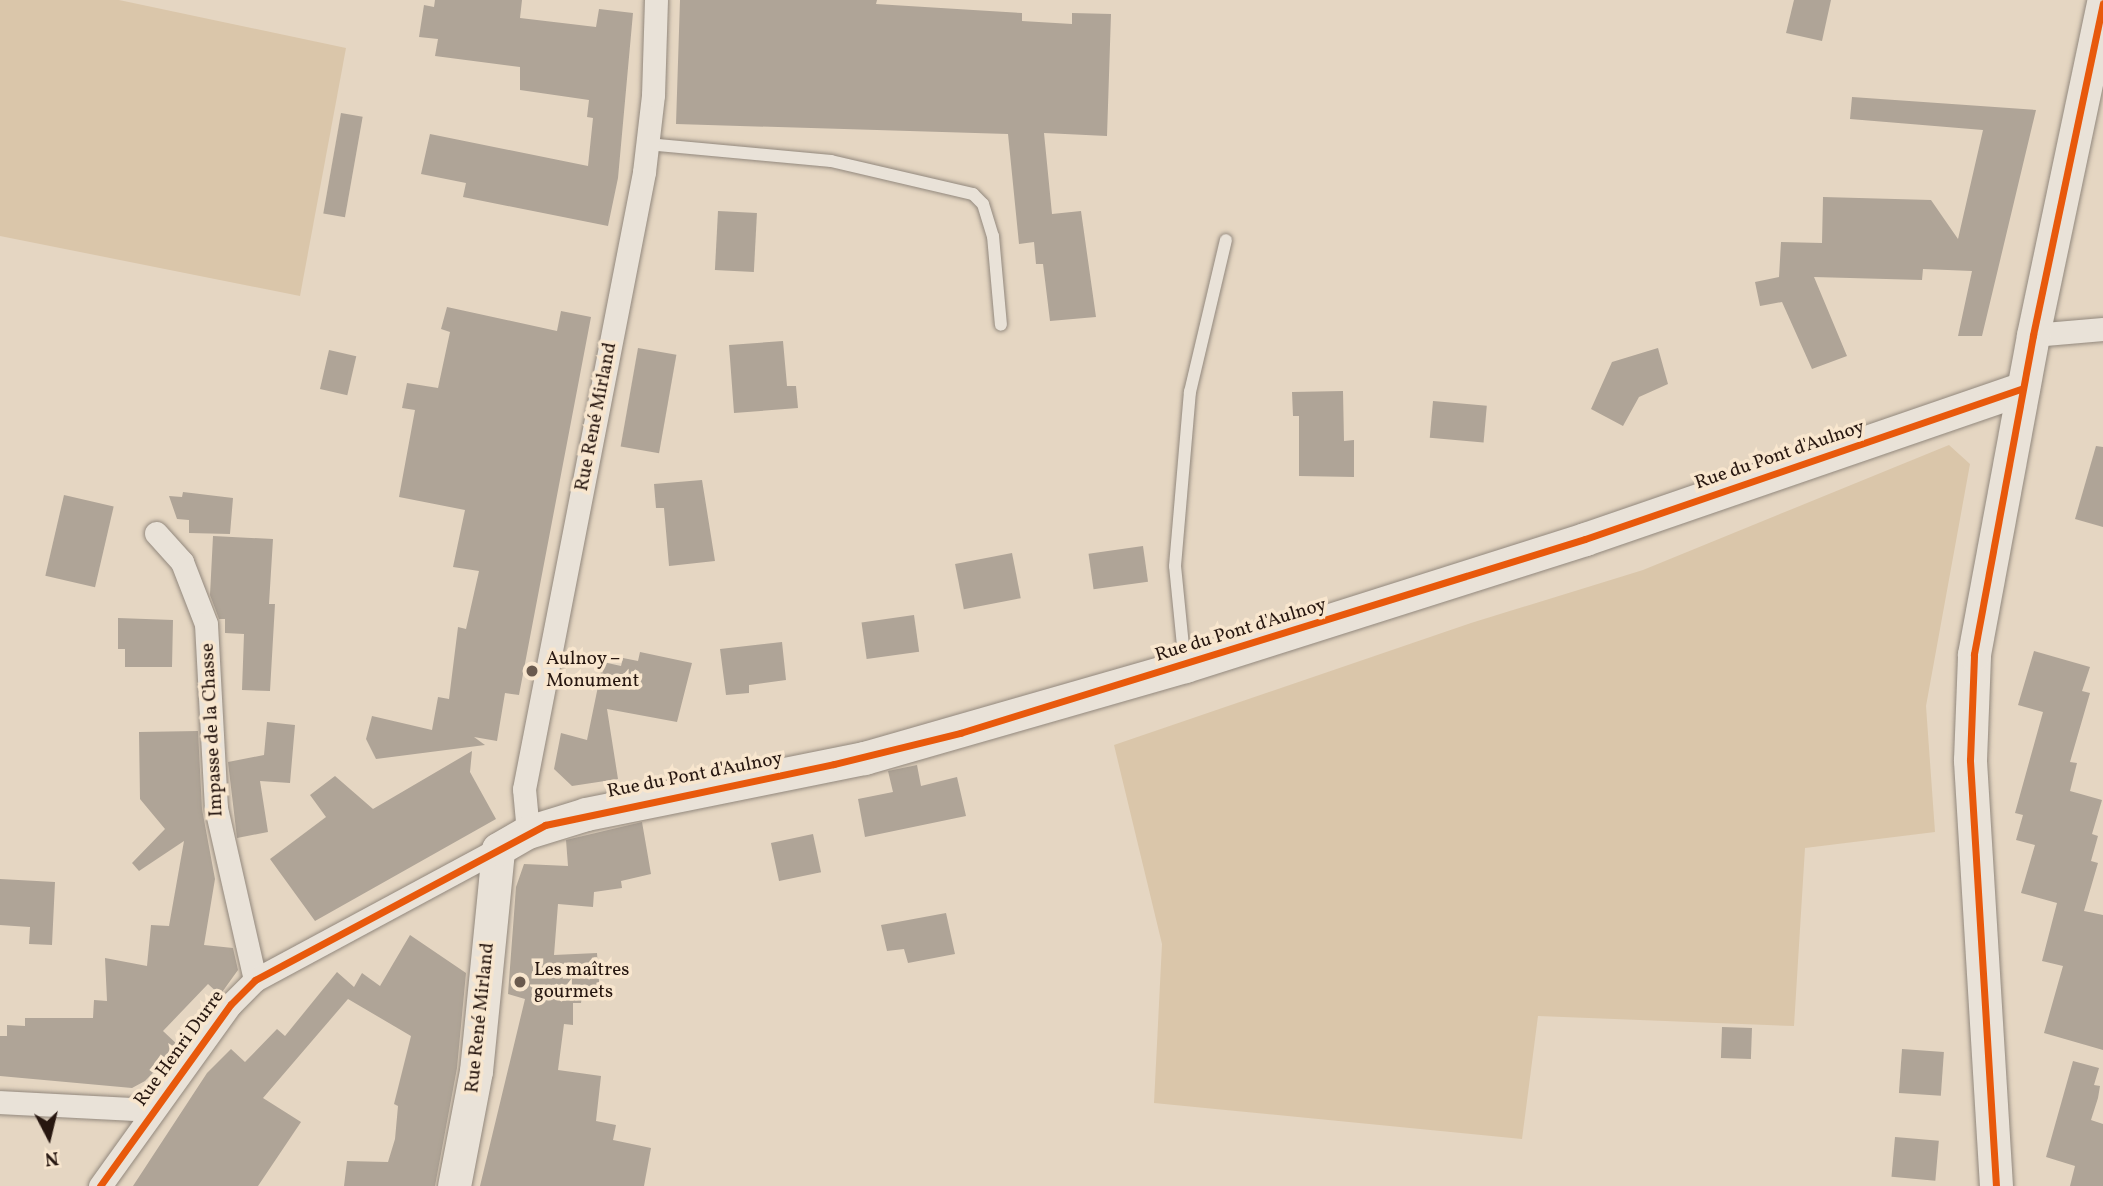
<!DOCTYPE html>
<html>
<head>
<meta charset="utf-8">
<style>
	body { margin:0 }
	#map { position:relative; width:2103px; height:1186px; overflow:hidden; background:#e5d6c2; font-family:Vollkorn,serif }
	div>[style] { position:absolute }
	.green>* { inset:0; background:#dac6aa }
	.building>* { inset:0; background:#afa497; transform-origin:0 0 }
	.roads { filter:drop-shadow(0 0 2px #92887d) drop-shadow(0 0 2px #92887d) }
	.lane>* { height:12px; margin:-6px; padding:0 6px; transform-origin:6px; border-radius:6px; background:#e9e2d8 }
	.street>* { height:23px; margin:-11.5px; padding:0 11.5px; transform-origin:11.5px; border-radius:11.5px; background:#e9e2d8 }
	.secondary>* { height:33px; margin:-16.5px; padding:0 16.5px; transform-origin:16.5px; border-radius:16.5px; background:#e9e2d8 }
	.cycleway>* { height:7px; margin:-3.5px; padding:0 3.5px; transform-origin:3.5px; border-radius:3.5px; background:#e8590c }
	.dots>* { width:19px; height:19px; translate:-50% -50%; box-sizing:border-box; border:4px solid #f8e6ce; border-radius:50% }
	span { translate:-50% -50%; white-space:nowrap; text-align:center; line-height:1.15; -webkit-text-stroke:7px #f8e6ce; paint-order:stroke }
	.street-label { font-size:19px; color:#271710 }
	.poi-label { font-size:19px; color:#271710 }
	.left { translate:0 -50%; text-align:left }
	.north { position:absolute; left:14px; top:1102px; width:70px; height:70px; -webkit-text-stroke:5px #f8e6ce; paint-order:stroke; rotate:173deg; font-size:19px; font-weight:700; line-height:28px; text-align:center; color:#271710 }
	.north::after { content:''; display:block; margin:auto; width:24px; height:32px; background:#271710; clip-path:polygon(50% 0,100% 100%,50% 72%,0 100%) }
</style>
</head>
<body>
<div id="map">
	<div class="green">
		<i style="clip-path:polygon(0 0,119px 0,346px 48px,300px 296px,0 236px)"></i>
		<i style="clip-path:polygon(1949px 445px,1970px 464px,1926px 706px,1935px 832px,1805px 848px,1794px 1026px,1538px 1016px,1522px 1139px,1154px 1103px,1162px 944px,1114px 745px,1471px 623px,1643px 570px)"></i>
	</div>
	<div class="building">
		<i style="clip-path:polygon(435px 0,522px 0,520px 18px,596px 27px,599px 9px,633px 13px,618px 178px,608px 226px,463px 197px,466px 183px,421px 174px,430px 134px,588px 166px,593px 118px,587px 117px,589px 100px,520px 90px,520px 67px,435px 56px,438px 39px,419px 37px,424px 5px,434px 7px)"></i>
		<i style="clip-path:polygon(680px 0,877px 0,876px 4px,1022px 13px,1022px 21px,1072px 24px,1072px 13px,1111px 14px,1107px 136px,1044px 133px,1052px 214px,1081px 211px,1096px 317px,1050px 321px,1043px 264px,1036px 264px,1034px 242px,1019px 244px,1008px 134px,676px 124px)"></i>
		<i style="clip-path:polygon(1794px 0,1831px 0,1822px 41px,1786px 33px)"></i>
		<i style="clip-path:polygon(1852px 97px,2036px 110px,1982px 336px,1958px 336px,1972px 271px,1923px 269px,1922px 280px,1814px 277px,1847px 356px,1812px 369px,1782px 302px,1760px 306px,1755px 282px,1779px 277px,1781px 242px,1822px 243px,1823px 197px,1931px 200px,1958px 239px,1983px 130px,1850px 119px)"></i>
		<i style="left:341px;top:113px;width:22px;height:102px;rotate:10deg"></i>
		<i style="left:718px;top:211px;width:39px;height:59px;rotate:3deg"></i>
		<i style="clip-path:polygon(447px 307px,557px 331px,561px 311px,591px 317px,519px 695px,505px 693px,497px 741px,474px 737px,485px 745px,376px 759px,366px 739px,372px 716px,432px 730px,438px 697px,449px 699px,458px 627px,466px 629px,479px 571px,453px 567px,465px 510px,399px 497px,415px 410px,402px 408px,407px 383px,438px 388px,450px 332px,441px 329px)"></i>
		<i style="clip-path:polygon(783px 341px,787px 386px,796px 386px,798px 408px,734px 413px,729px 345px)"></i>
		<i style="left:638px;top:348px;width:39px;height:100px;rotate:10deg"></i>
		<i style="clip-path:polygon(1658px 348px,1668px 384px,1639px 397px,1623px 426px,1591px 409px,1612px 362px)"></i>
		<i style="left:329px;top:350px;width:28px;height:40px;rotate:13deg"></i>
		<i style="clip-path:polygon(1343px 391px,1344px 441px,1354px 440px,1354px 477px,1299px 476px,1299px 416px,1293px 416px,1292px 392px)"></i>
		<i style="left:1433px;top:401px;width:54px;height:37px;rotate:5deg"></i>
		<i style="clip-path:polygon(2096px 446px,2103px 447px,2103px 527px,2075px 519px)"></i>
		<i style="clip-path:polygon(702px 480px,715px 561px,669px 566px,664px 508px,656px 508px,654px 484px)"></i>
		<i style="clip-path:polygon(183px 492px,233px 498px,230px 534px,189px 533px,189px 520px,177px 519px,169px 496px,182px 497px)"></i>
		<i style="left:64px;top:495px;width:51px;height:83px;rotate:13deg"></i>
		<i style="clip-path:polygon(213px 536px,273px 539px,269px 604px,275px 604px,270px 691px,242px 690px,244px 634px,225px 633px,225px 619px,219px 619px,210px 595px)"></i>
		<i style="left:1143px;top:546px;width:36px;height:55px;rotate:82deg"></i>
		<i style="left:1012px;top:553px;width:46px;height:58px;rotate:79deg"></i>
		<i style="left:914px;top:615px;width:37px;height:53px;rotate:82deg"></i>
		<i style="clip-path:polygon(118px 618px,173px 620px,172px 667px,125px 667px,125px 649px,118px 649px)"></i>
		<i style="clip-path:polygon(782px 642px,786px 680px,749px 685px,749px 693px,726px 695px,720px 649px)"></i>
		<i style="clip-path:polygon(2034px 651px,2090px 667px,2082px 691px,2090px 693px,2070px 762px,2077px 763px,2070px 791px,2102px 800px,2092px 834px,2098px 836px,2091px 861px,2098px 863px,2084px 911px,2103px 915px,2103px 1050px,2044px 1033px,2063px 966px,2042px 961px,2057px 903px,2021px 893px,2035px 845px,2016px 840px,2023px 815px,2015px 813px,2043px 712px,2018px 705px)"></i>
		<i style="clip-path:polygon(640px 652px,692px 663px,677px 722px,607px 709px,618px 779px,572px 786px,554px 769px,561px 733px,587px 740px,603px 662px,621px 666px,623px 658px,638px 661px)"></i>
		<i style="clip-path:polygon(267px 722px,295px 725px,290px 783px,260px 781px,268px 832px,237px 838px,228px 762px,264px 755px)"></i>
		<i style="clip-path:polygon(198px 731px,202px 809px,215px 879px,204px 945px,233px 948px,238px 970px,220px 995px,208px 984px,163px 1031px,179px 1046px,145px 1081px,132px 1088px,0 1076px,0 1036px,7px 1036px,7px 1025px,25px 1026px,25px 1018px,93px 1018px,94px 1000px,107px 1001px,105px 958px,147px 966px,151px 925px,169px 926px,184px 841px,139px 871px,132px 863px,165px 829px,140px 799px,139px 732px)"></i>
		<i style="clip-path:polygon(472px 751px,470px 772px,496px 819px,315px 921px,270px 859px,326px 817px,310px 795px,335px 776px,373px 809px)"></i>
		<i style="clip-path:polygon(917px 765px,921px 786px,957px 777px,966px 816px,865px 837px,858px 799px,893px 792px,888px 771px)"></i>
		<i style="clip-path:polygon(642px 822px,651px 874px,621px 881px,622px 888px,594px 892px,593px 907px,558px 904px,554px 955px,597px 953px,600px 995px,582px 995px,581px 1003px,573px 1003px,573px 1025px,564px 1024px,558px 1070px,601px 1076px,596px 1121px,616px 1125px,613px 1140px,651px 1148px,644px 1186px,480px 1186px,525px 999px,508px 994px,516px 887px,524px 864px,568px 866px,566px 840px)"></i>
		<i style="left:813px;top:834px;width:39px;height:43px;rotate:78deg"></i>
		<i style="clip-path:polygon(0 879px,55px 882px,52px 945px,29px 944px,30px 927px,0 925px)"></i>
		<i style="clip-path:polygon(946px 913px,955px 954px,908px 963px,904px 949px,887px 951px,881px 925px)"></i>
		<i style="clip-path:polygon(410px 935px,466px 973px,457px 1068px,435px 1186px,344px 1186px,347px 1161px,388px 1162px,395px 1139px,398px 1106px,394px 1104px,411px 1036px,348px 999px,263px 1098px,301px 1122px,258px 1186px,133px 1186px,207px 1073px,231px 1049px,245px 1062px,277px 1029px,285px 1036px,337px 972px,354px 987px,362px 973px,380px 986px)"></i>
		<i style="left:1722px;top:1027px;width:30px;height:31px;rotate:2deg"></i>
		<i style="left:1902px;top:1049px;width:42px;height:44px;rotate:4deg"></i>
		<i style="clip-path:polygon(2073px 1061px,2099px 1068px,2094px 1085px,2100px 1086px,2098px 1098px,2091px 1120px,2103px 1124px,2103px 1186px,2070px 1186px,2075px 1166px,2046px 1157px)"></i>
		<i style="left:1895px;top:1137px;width:44px;height:40px;rotate:5deg"></i>
	</div>
	<div class="roads">
		<div class="lane">
			<i style="left:647px;top:144px;width:185px;rotate:5.3deg"></i>
			<i style="left:831px;top:161px;width:146px;rotate:13.1deg"></i>
			<i style="left:973px;top:194px;width:14px;rotate:45deg"></i>
			<i style="left:983px;top:204px;width:34px;rotate:73deg"></i>
			<i style="left:993px;top:236px;width:89px;rotate:84.9deg"></i>
			<i style="left:1185px;top:666px;width:100px;rotate:-95.7deg"></i>
			<i style="left:1175px;top:566px;width:175px;rotate:-85.1deg"></i>
			<i style="left:1190px;top:392px;width:156px;rotate:-76.7deg"></i>
		</div>
		<div class="street">
			<i style="left:2033px;top:335px;width:70px;rotate:-4.9deg"></i>
			<i style="left:156px;top:533px;width:39px;rotate:48deg"></i>
			<i style="left:182px;top:562px;width:66px;rotate:68.8deg"></i>
			<i style="left:206px;top:624px;width:184px;rotate:86.9deg"></i>
			<i style="left:216px;top:808px;width:176px;rotate:77.2deg"></i>
			<i style="left:528px;top:832px;width:43px;rotate:-95.3deg"></i>
			<i style="left:524px;top:789px;width:629px;rotate:-78.99deg"></i>
			<i style="left:644px;top:172px;width:78px;rotate:-83.3deg"></i>
			<i style="left:653px;top:95px;width:95px;rotate:-88.2deg"></i>
			<i style="left:0;top:1102px;width:153px;rotate:3deg"></i>
			<i style="left:100px;top:1186px;width:224px;rotate:-54.3deg"></i>
			<i style="left:231px;top:1004px;width:34px;rotate:-45deg"></i>
			<i style="left:255px;top:980px;width:276px;rotate:-28.3deg"></i>
		</div>
		<div class="secondary">
			<i style="left:454px;top:1186px;width:117px;rotate:-79.2deg"></i>
			<i style="left:476px;top:1071px;width:223px;rotate:-84.3deg"></i>
			<i style="left:498px;top:849px;width:34px;rotate:-30deg"></i>
			<i style="left:528px;top:832px;width:61px;rotate:-17.2deg"></i>
			<i style="left:586px;top:814px;width:284px;rotate:-11.4deg"></i>
			<i style="left:864px;top:758px;width:334px;rotate:-16deg"></i>
			<i style="left:1185px;top:666px;width:420px;rotate:-17.6deg"></i>
			<i style="left:1585px;top:539px;width:463px;rotate:-19deg"></i>
			<i style="left:1996px;top:1186px;width:427px;rotate:-93.5deg"></i>
			<i style="left:1970px;top:760px;width:106px;rotate:-87.8deg"></i>
			<i style="left:1974px;top:654px;width:324px;rotate:-79.5deg"></i>
			<i style="left:2033px;top:335px;width:339px;rotate:-78.1deg"></i>
		</div>
	</div>
	<div class="cycleway">
		<i style="left:100px;top:1186px;width:224px;rotate:-54.3deg"></i>
		<i style="left:231px;top:1004px;width:34px;rotate:-45deg"></i>
		<i style="left:255px;top:980px;width:329px;rotate:-28.1deg"></i>
		<i style="left:545px;top:825px;width:295px;rotate:-11.9deg"></i>
		<i style="left:834px;top:764px;width:130px;rotate:-13.8deg"></i>
		<i style="left:960px;top:733px;width:654px;rotate:-17.24deg"></i>
		<i style="left:1585px;top:539px;width:463px;rotate:-19deg"></i>
		<i style="left:1996px;top:1186px;width:427px;rotate:-93.5deg"></i>
		<i style="left:1970px;top:760px;width:106px;rotate:-87.8deg"></i>
		<i style="left:1974px;top:654px;width:324px;rotate:-79.5deg"></i>
		<i style="left:2033px;top:335px;width:339px;rotate:-78.1deg"></i>
	</div>
	<div class="dots">
		<i style="left:532px;top:671px;background:#6a5a4e"></i>
		<i style="left:520px;top:982px;background:#6a5a4e"></i>
	</div>
	<div class="street-label">
		<span style="left:597px;top:417px;rotate:-79deg">Rue René Mirland</span>
		<span style="left:1780px;top:456px;rotate:-19deg">Rue du Pont d'Aulnoy</span>
		<span style="left:1241px;top:631px;rotate:-17deg">Rue du Pont d'Aulnoy</span>
		<span style="left:213px;top:730px;rotate:-93deg">Impasse de la Chasse</span>
		<span style="left:695px;top:776px;rotate:-11deg">Rue du Pont d'Aulnoy</span>
		<span style="left:481px;top:1018px;rotate:-84deg">Rue René Mirland</span>
		<span style="left:180px;top:1049px;rotate:-54deg">Rue Henri Durre</span>
	</div>
	<div class="poi-label">
		<span class="left" style="left:546px;top:671px">Aulnoy –<br>Monument</span>
		<span class="left" style="left:534px;top:982px">Les maîtres<br>gourmets</span>
	</div>
	<div class="north">N</div>
</div>
</body>
</html>
